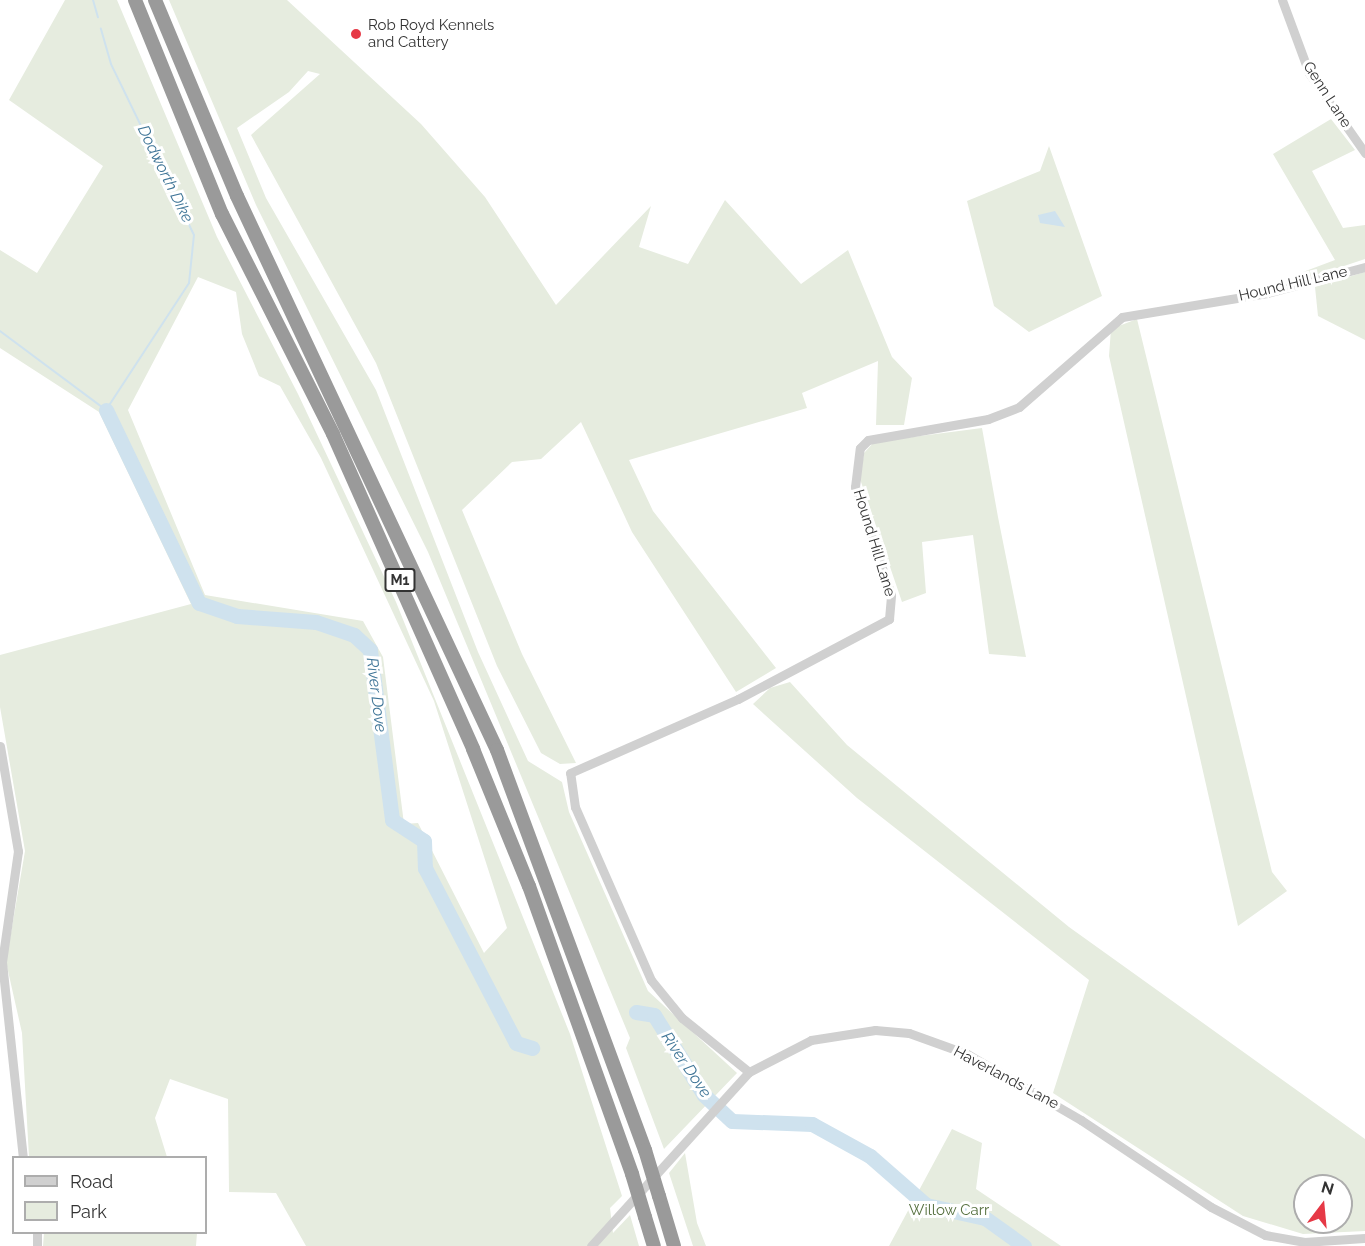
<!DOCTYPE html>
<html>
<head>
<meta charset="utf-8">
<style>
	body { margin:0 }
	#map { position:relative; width:1365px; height:1246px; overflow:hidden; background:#fff; font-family:Raleway,sans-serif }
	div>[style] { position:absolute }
	.green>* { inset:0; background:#e6ecdf }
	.water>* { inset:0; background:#cfe2ee }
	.stream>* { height:2px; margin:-1px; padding:0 1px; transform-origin:1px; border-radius:1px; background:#cfe2ee }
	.river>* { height:15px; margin:-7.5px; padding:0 7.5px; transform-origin:7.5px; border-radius:7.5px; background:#cfe2ee }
	.minor>* { height:9px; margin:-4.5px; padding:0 4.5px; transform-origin:4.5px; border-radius:4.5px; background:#d0d0d0 }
	.highway>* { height:14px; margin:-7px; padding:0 7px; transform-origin:7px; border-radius:7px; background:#9a9a9a }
	.highway-bridge>* { height:14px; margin:-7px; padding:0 7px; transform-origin:7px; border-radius:7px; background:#9a9a9a }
	.dots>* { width:16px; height:16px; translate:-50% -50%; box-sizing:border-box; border:3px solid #fff; border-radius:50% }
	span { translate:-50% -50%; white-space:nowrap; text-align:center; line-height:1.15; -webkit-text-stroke:6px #fff; paint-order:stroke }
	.shield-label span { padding:2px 4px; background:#fff; border:2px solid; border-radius:4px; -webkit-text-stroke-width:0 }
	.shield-label { font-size:14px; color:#333; font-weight:700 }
	.poi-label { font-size:15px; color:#333 }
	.left { translate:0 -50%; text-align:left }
	.street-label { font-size:15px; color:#333 }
	.park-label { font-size:15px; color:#56703f }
	.water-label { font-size:16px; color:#3f7597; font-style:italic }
	.legend { position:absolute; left:12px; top:1156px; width:195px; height:78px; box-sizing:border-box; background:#fff; border:2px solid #adadad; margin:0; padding:8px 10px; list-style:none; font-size:18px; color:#333 }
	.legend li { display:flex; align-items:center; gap:12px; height:30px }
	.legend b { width:30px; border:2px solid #adadad }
	.north { position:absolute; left:1293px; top:1174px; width:60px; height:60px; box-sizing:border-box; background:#fff; border:2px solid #adadad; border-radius:50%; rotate:16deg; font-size:16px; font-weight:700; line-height:24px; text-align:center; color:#333 }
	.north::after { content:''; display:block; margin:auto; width:21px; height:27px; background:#e63946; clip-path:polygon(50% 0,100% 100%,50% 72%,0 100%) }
</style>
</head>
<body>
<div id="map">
	<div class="green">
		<i style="clip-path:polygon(evenodd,65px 0,117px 0,217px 237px,298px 394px,396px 602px,570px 1034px,622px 1196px,610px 1208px,613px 1233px,630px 1215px,639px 1246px,306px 1246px,276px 1193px,229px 1192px,228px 1099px,170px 1079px,155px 1118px,167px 1157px,29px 1157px,22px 1033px,6px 962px,25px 851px,0 707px,0 655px,191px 604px,99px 412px,0 348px,0 250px,37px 273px,103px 166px,9px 100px,65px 0,198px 277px,236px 292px,242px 334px,259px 376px,280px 386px,321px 458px,434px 701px,507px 928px,484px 953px,418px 823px,404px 824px,383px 657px,363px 621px,205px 595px,128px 410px,198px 277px)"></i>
		<i style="clip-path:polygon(169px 0,287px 0,421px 124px,485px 197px,556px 305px,651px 206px,639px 247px,688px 264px,725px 200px,801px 284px,848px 250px,892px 357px,912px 378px,904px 425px,876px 425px,878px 361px,802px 393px,807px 408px,629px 460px,653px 511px,776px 668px,736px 692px,632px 532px,581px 422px,541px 459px,512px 462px,462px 510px,522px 654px,576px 763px,560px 764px,541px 753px,497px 666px,376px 363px,251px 135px,320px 74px,308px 71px,289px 92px,237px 128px,266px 198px,376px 390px,478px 652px,528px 761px,562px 782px,569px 812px,648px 991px,737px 1073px,664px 1149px,626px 1048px,630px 1038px,428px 552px,256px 205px)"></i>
		<i style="clip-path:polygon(1331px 119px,1355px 150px,1312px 171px,1343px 228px,1365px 225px,1365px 259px,1305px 279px,1295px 275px,1335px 260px,1273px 154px)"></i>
		<i style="clip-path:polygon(1049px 146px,1102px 296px,1029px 332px,994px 306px,967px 201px,1040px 171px)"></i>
		<i style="clip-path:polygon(1365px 272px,1365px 340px,1318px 316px,1315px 287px)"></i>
		<i style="clip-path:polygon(1137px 319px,1272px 872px,1287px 891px,1238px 926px,1109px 356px,1111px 329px)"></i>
		<i style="clip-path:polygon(982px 428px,998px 517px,1026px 657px,989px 654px,973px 535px,922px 542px,926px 593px,902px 602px,860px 479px,864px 453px,874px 442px)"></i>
		<i style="clip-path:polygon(evenodd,790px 682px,847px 745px,1069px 927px,1365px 1139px,1365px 1231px,1303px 1234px,1243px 1216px,1053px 1093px,1089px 980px,857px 798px,753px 704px,770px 688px,790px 682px,1305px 1186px,1341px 1186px,1341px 1222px,1305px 1222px,1305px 1186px)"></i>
		<i style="clip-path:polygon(952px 1129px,982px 1143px,976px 1189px,1061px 1246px,889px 1246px)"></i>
		<i style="clip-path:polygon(685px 1153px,697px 1223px,706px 1246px,693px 1246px,669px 1173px)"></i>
		<i style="clip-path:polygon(44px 1233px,44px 1232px,197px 1233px,196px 1246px,43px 1246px)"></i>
	</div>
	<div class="water">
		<i style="clip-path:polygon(1055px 211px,1065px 227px,1040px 223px,1038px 215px)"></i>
	</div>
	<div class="stream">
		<i style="left:93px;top:0;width:18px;rotate:74deg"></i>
		<i style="left:0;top:331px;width:132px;rotate:36.7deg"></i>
		<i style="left:106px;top:410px;width:152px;rotate:-56.8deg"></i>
		<i style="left:189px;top:283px;width:48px;rotate:-84.1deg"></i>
		<i style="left:194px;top:235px;width:190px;rotate:-115.9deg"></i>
		<i style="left:111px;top:64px;width:37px;rotate:-106deg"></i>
	</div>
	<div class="river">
		<i style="left:106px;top:410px;width:214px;rotate:64.3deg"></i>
		<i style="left:199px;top:603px;width:40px;rotate:18.9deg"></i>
		<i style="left:237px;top:616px;width:79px;rotate:4.3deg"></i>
		<i style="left:316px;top:622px;width:40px;rotate:18.9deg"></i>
		<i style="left:354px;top:635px;width:22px;rotate:43deg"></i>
		<i style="left:370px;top:650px;width:171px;rotate:82.6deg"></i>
		<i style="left:392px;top:820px;width:38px;rotate:33deg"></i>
		<i style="left:424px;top:841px;width:27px;rotate:88deg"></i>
		<i style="left:425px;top:868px;width:197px;rotate:62.5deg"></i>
		<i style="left:516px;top:1043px;width:17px;rotate:17deg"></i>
		<i style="left:636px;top:1012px;width:18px;rotate:9deg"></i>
		<i style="left:654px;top:1015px;width:94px;rotate:58deg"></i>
		<i style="left:704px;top:1095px;width:38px;rotate:43deg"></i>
		<i style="left:732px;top:1121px;width:80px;rotate:2.1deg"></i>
		<i style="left:812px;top:1124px;width:66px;rotate:28.9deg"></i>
		<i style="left:870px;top:1156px;width:74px;rotate:41.2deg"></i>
		<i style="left:926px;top:1205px;width:60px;rotate:12.4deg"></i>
		<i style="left:985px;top:1218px;width:48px;rotate:35.7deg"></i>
	</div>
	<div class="minor">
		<i style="left:1282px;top:0;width:78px;rotate:69.7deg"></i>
		<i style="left:1309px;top:73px;width:98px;rotate:55deg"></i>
		<i style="left:0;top:746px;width:107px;rotate:80.3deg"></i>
		<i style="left:18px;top:851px;width:112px;rotate:98.2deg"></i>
		<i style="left:2px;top:962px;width:197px;rotate:83.9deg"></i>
		<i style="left:749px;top:1072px;width:86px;rotate:-141.1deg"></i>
		<i style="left:682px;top:1018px;width:49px;rotate:-129.2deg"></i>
		<i style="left:651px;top:980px;width:189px;rotate:-113.7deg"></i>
		<i style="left:575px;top:807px;width:34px;rotate:-98deg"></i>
		<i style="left:570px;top:773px;width:184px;rotate:-23.8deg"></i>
		<i style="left:738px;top:699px;width:171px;rotate:-27.9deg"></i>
		<i style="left:889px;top:619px;width:24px;rotate:-85deg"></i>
		<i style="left:891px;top:595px;width:114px;rotate:-108.4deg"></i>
		<i style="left:855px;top:487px;width:39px;rotate:-83deg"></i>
		<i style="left:860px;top:448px;width:11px;rotate:-45deg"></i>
		<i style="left:868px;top:440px;width:122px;rotate:-9.9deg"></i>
		<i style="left:988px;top:419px;width:33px;rotate:-21deg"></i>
		<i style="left:1019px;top:407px;width:137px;rotate:-41.1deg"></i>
		<i style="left:1122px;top:317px;width:147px;rotate:-9.4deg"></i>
		<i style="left:1267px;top:293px;width:101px;rotate:-14.9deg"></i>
		<i style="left:37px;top:1232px;width:14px;rotate:90deg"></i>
		<i style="left:591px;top:1246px;width:235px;rotate:-47.8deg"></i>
		<i style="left:749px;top:1072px;width:70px;rotate:-27.3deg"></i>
		<i style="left:811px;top:1040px;width:65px;rotate:-8.9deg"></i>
		<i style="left:875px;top:1030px;width:34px;rotate:5deg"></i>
		<i style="left:909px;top:1033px;width:62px;rotate:19.9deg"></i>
		<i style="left:967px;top:1054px;width:132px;rotate:30.1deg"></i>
		<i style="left:1081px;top:1120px;width:156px;rotate:33.8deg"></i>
		<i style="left:1211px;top:1207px;width:61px;rotate:27.4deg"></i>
		<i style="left:1265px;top:1235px;width:40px;rotate:10deg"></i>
		<i style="left:1304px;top:1242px;width:61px;rotate:-3.8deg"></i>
	</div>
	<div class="highway">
		<i style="left:135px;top:0;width:231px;rotate:67.9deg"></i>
		<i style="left:222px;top:214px;width:246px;rotate:63.2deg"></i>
		<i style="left:333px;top:434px;width:345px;rotate:66deg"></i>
		<i style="left:473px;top:749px;width:148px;rotate:67.8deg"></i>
		<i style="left:529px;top:886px;width:306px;rotate:70.3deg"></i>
		<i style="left:155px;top:0;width:212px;rotate:67.3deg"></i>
		<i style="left:237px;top:196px;width:612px;rotate:64.86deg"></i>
		<i style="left:497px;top:750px;width:427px;rotate:69.7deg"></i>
		<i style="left:659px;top:1196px;width:52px;rotate:73.3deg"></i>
		<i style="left:645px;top:1217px;width:30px;rotate:73deg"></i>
	</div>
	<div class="highway-bridge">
		<i style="left:645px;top:1150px;width:48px;rotate:73.1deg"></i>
		<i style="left:632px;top:1174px;width:45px;rotate:73.2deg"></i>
	</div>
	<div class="dots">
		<i style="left:356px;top:34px;background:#e63946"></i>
	</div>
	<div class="shield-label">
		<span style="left:400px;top:580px">M1</span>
	</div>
	<div class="poi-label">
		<span class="left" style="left:368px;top:34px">Rob Royd Kennels<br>and Cattery</span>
	</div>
	<div class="street-label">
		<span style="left:1327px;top:95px;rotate:57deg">Genn Lane</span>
		<span style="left:1293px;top:284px;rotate:-13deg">Hound Hill Lane</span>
		<span style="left:874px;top:543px;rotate:73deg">Hound Hill Lane</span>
		<span style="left:1006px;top:1078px;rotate:28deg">Haverlands Lane</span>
	</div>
	<div class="park-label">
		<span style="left:949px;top:1211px">Willow Carr</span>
	</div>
	<div class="water-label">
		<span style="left:165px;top:174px;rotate:64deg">Dodworth Dike</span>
		<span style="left:376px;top:695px;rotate:83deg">River Dove</span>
		<span style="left:686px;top:1065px;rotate:56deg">River Dove</span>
	</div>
	<ul class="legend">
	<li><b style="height:8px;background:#d0d0d0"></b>Road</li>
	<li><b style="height:16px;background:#e6ecdf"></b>Park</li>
	</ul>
	<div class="north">N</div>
</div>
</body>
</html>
